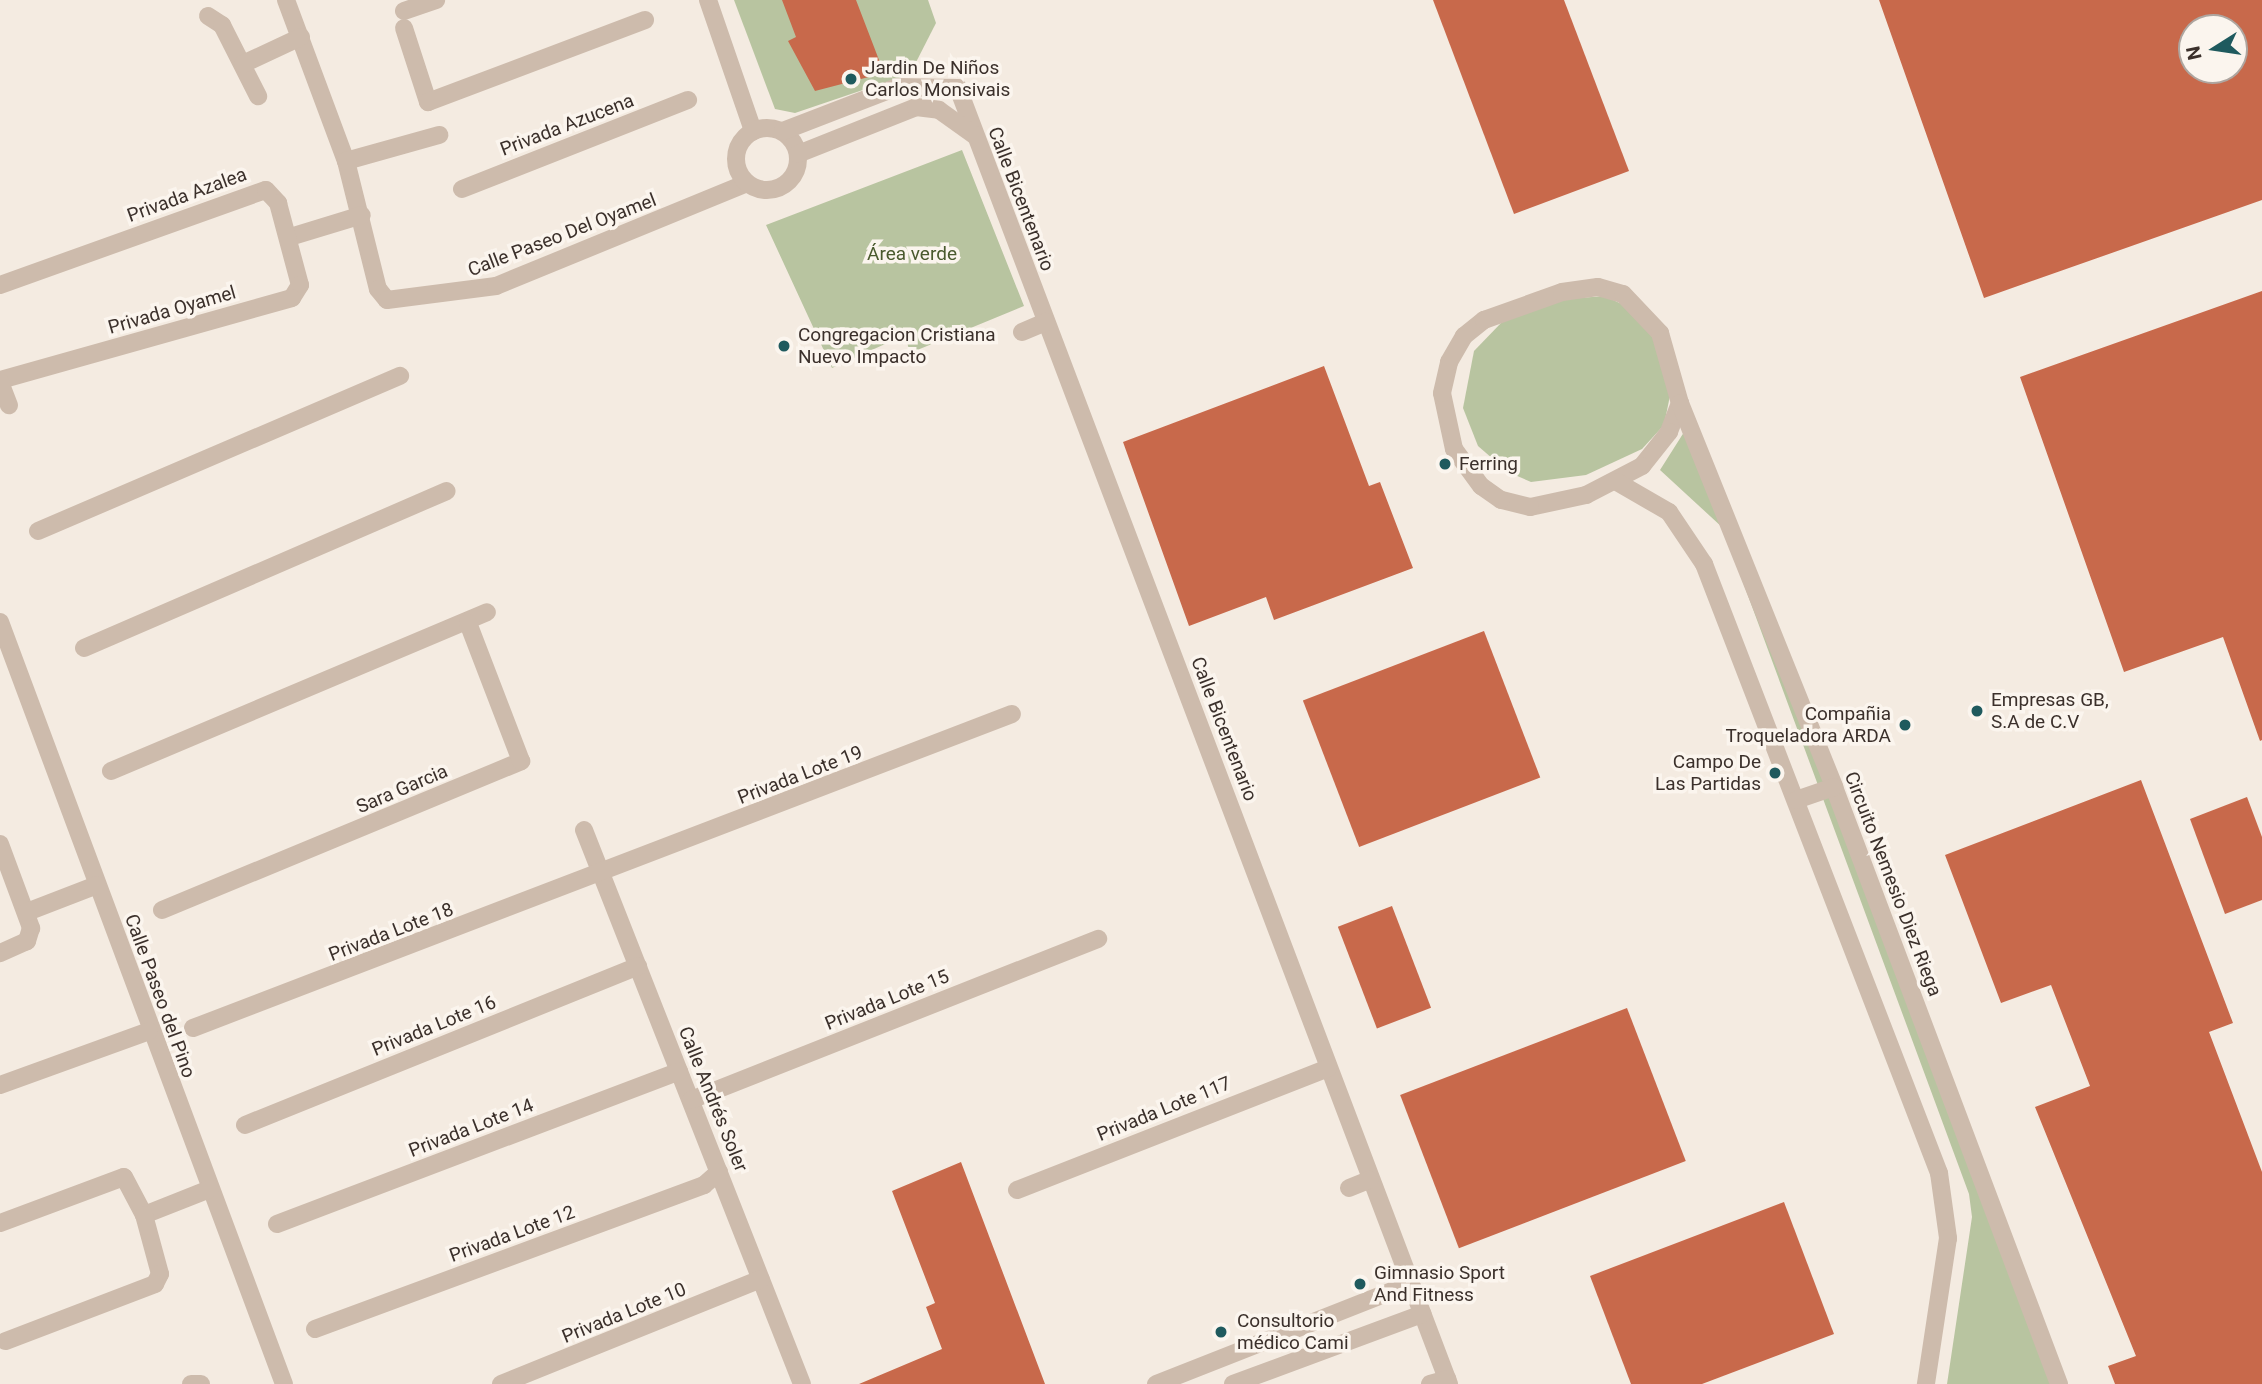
<!DOCTYPE html>
<html>
<head>
<meta charset="utf-8">
<style>
	body { margin:0 }
	#map { position:relative; width:2262px; height:1384px; overflow:hidden; background:#f4ebe1; font-family:Roboto,sans-serif }
	div>[style] { position:absolute }
	.green>* { inset:0; background:#b8c4a0 }
	.building>* { inset:0; background:#c8694b; transform-origin:0 0 }
	.minor>* { height:18px; margin:-9px; padding:0 9px; transform-origin:9px; border-radius:9px; background:#cdbbac }
	.minor>.ring { margin:-9px; padding:0; box-sizing:content-box; background:none; border:18px solid #cdbbac; border-radius:50% }
	.dots>* { width:19px; height:19px; translate:-50% -50%; box-sizing:border-box; border:4px solid #fbf5ee; border-radius:50% }
	span { translate:-50% -50%; white-space:nowrap; text-align:center; line-height:1.15; -webkit-text-stroke:7px #fbf5ee; paint-order:stroke }
	.poi-label { font-size:19px; color:#3b302b }
	.left { translate:0 -50%; text-align:left }
	.right { translate:-100% -50%; text-align:right }
	.street-label { font-size:19px; color:#3b302b }
	.park-label { font-size:19px; color:#4a5a2e }
	.north { position:absolute; left:2178px; top:14px; width:70px; height:70px; box-sizing:border-box; background:#fbf5ee; border:2px solid #aea6a0; border-radius:50%; rotate:258deg; font-size:19px; font-weight:700; line-height:28px; text-align:center; color:#3b302b }
	.north::after { content:''; display:block; margin:auto; width:24px; height:32px; background:#1f5a5e; clip-path:polygon(50% 0,100% 100%,50% 72%,0 100%) }
</style>
</head>
<body>
<div id="map">
	<div class="green">
		<i style="clip-path:polygon(734px 0,928px 0,936px 23px,910px 74px,795px 113px,775px 109px)"></i>
		<i style="clip-path:polygon(962px 150px,1024px 306px,910px 353px,905px 335px,832px 368px,766px 225px)"></i>
		<i style="clip-path:polygon(1605px 296px,1638px 312px,1675px 371px,1664px 425px,1642px 449px,1586px 475px,1531px 482px,1508px 472px,1478px 446px,1463px 408px,1474px 351px,1502px 322px,1553px 300px)"></i>
		<i style="clip-path:polygon(1686px 429px,2060px 1384px,1947px 1384px,1972px 1217px,1969px 1194px,1723px 528px,1660px 470px)"></i>
	</div>
	<div class="building">
		<i style="clip-path:polygon(782px 0,856px 0,884px 73px,815px 91px,788px 41px,796px 37px)"></i>
		<i style="clip-path:polygon(1433px 0,1564px 0,1629px 171px,1514px 214px)"></i>
		<i style="clip-path:polygon(evenodd,1879px 0,2262px 0,2262px 200px,1984px 298px,1879px 0,2192px 28px,2234px 28px,2234px 70px,2192px 70px,2192px 28px)"></i>
		<i style="clip-path:polygon(2262px 291px,2262px 740px,2260px 741px,2223px 637px,2124px 672px,2020px 377px)"></i>
		<i style="clip-path:polygon(1324px 366px,1369px 486px,1380px 482px,1413px 568px,1274px 620px,1266px 597px,1189px 626px,1123px 442px)"></i>
		<i style="left:1484px;top:631px;width:157px;height:194px;rotate:69deg"></i>
		<i style="clip-path:polygon(2141px 780px,2233px 1023px,2209px 1032px,2262px 1172px,2262px 1384px,2115px 1384px,2108px 1366px,2136px 1356px,2035px 1107px,2090px 1086px,2051px 985px,2001px 1003px,1945px 855px)"></i>
		<i style="clip-path:polygon(2247px 797px,2262px 837px,2262px 900px,2225px 914px,2190px 819px)"></i>
		<i style="left:1392px;top:906px;width:109px;height:58px;rotate:69deg"></i>
		<i style="left:1627px;top:1008px;width:164px;height:243px;rotate:69deg"></i>
		<i style="clip-path:polygon(961px 1162px,1045px 1384px,859px 1384px,942px 1349px,926px 1307px,935px 1303px,892px 1191px)"></i>
		<i style="clip-path:polygon(1784px 1202px,1834px 1334px,1702px 1384px,1631px 1384px,1590px 1276px)"></i>
	</div>
	<div class="minor">
		<i style="left:286px;top:0;width:172px;rotate:69.6deg"></i>
		<i style="left:346px;top:161px;width:132px;rotate:76deg"></i>
		<i style="left:378px;top:289px;width:14px;rotate:51deg"></i>
		<i style="left:387px;top:300px;width:110px;rotate:-7.3deg"></i>
		<i style="left:496px;top:286px;width:271px;rotate:-22.3deg"></i>
		<i style="left:708px;top:0;width:139px;rotate:71deg"></i>
		<i style="left:404px;top:11px;width:34px;rotate:-19deg"></i>
		<i style="left:208px;top:16px;width:17px;rotate:33deg"></i>
		<i style="left:222px;top:25px;width:80px;rotate:63.1deg"></i>
		<i style="left:404px;top:28px;width:78px;rotate:72deg"></i>
		<i style="left:428px;top:102px;width:232px;rotate:-20.7deg"></i>
		<i style="left:243px;top:64px;width:64px;rotate:-25deg"></i>
		<i class="ring" style="left:736px;top:128px;width:44px;height:44px"></i>
		<i style="left:783px;top:131px;width:122px;rotate:-21.1deg"></i>
		<i style="left:897px;top:87px;width:61px;rotate:0.9deg"></i>
		<i style="left:958px;top:88px;width:1386px;rotate:69.25deg"></i>
		<i style="left:798px;top:154px;width:127px;rotate:-21.7deg"></i>
		<i style="left:916px;top:107px;width:23px;rotate:7deg"></i>
		<i style="left:939px;top:110px;width:43px;rotate:35.5deg"></i>
		<i style="left:346px;top:161px;width:97px;rotate:-15.6deg"></i>
		<i style="left:462px;top:189px;width:243px;rotate:-21.5deg"></i>
		<i style="left:290px;top:237px;width:75px;rotate:-17deg"></i>
		<i style="left:0;top:285px;width:282px;rotate:-19.7deg"></i>
		<i style="left:266px;top:190px;width:18px;rotate:47deg"></i>
		<i style="left:278px;top:203px;width:85px;rotate:75deg"></i>
		<i style="left:300px;top:285px;width:15px;rotate:122deg"></i>
		<i style="left:292px;top:298px;width:303px;rotate:164.3deg"></i>
		<i style="left:1598px;top:287px;width:26px;rotate:16deg"></i>
		<i style="left:1623px;top:294px;width:54px;rotate:46.5deg"></i>
		<i style="left:1660px;top:333px;width:73px;rotate:74.1deg"></i>
		<i style="left:1680px;top:403px;width:31px;rotate:111deg"></i>
		<i style="left:1669px;top:432px;width:43px;rotate:128.5deg"></i>
		<i style="left:1642px;top:466px;width:63px;rotate:152.6deg"></i>
		<i style="left:1586px;top:495px;width:57px;rotate:167.9deg"></i>
		<i style="left:1530px;top:507px;width:30px;rotate:-166deg"></i>
		<i style="left:1501px;top:500px;width:24px;rotate:-145deg"></i>
		<i style="left:1481px;top:486px;width:46px;rotate:-126.1deg"></i>
		<i style="left:1454px;top:449px;width:57px;rotate:-102.1deg"></i>
		<i style="left:1442px;top:393px;width:32px;rotate:-77deg"></i>
		<i style="left:1449px;top:362px;width:30px;rotate:-60deg"></i>
		<i style="left:1464px;top:336px;width:26px;rotate:-39deg"></i>
		<i style="left:1484px;top:320px;width:83px;rotate:-19.7deg"></i>
		<i style="left:1562px;top:292px;width:36px;rotate:-8deg"></i>
		<i style="left:1022px;top:332px;width:26px;rotate:-23deg"></i>
		<i style="left:0;top:382px;width:25px;rotate:69deg"></i>
		<i style="left:1680px;top:403px;width:414px;rotate:68.1deg"></i>
		<i style="left:1834px;top:787px;width:638px;rotate:69.35deg"></i>
		<i style="left:1617px;top:482px;width:60px;rotate:30deg"></i>
		<i style="left:1669px;top:512px;width:63px;rotate:56.1deg"></i>
		<i style="left:1704px;top:564px;width:653px;rotate:68.9deg"></i>
		<i style="left:1939px;top:1173px;width:66px;rotate:82.1deg"></i>
		<i style="left:1948px;top:1238px;width:148px;rotate:98.6deg"></i>
		<i style="left:38px;top:531px;width:394px;rotate:-23.2deg"></i>
		<i style="left:0;top:622px;width:813px;rotate:69.56deg"></i>
		<i style="left:84px;top:648px;width:395px;rotate:-23.4deg"></i>
		<i style="left:111px;top:771px;width:408px;rotate:-22.9deg"></i>
		<i style="left:1796px;top:800px;width:40px;rotate:-18.9deg"></i>
		<i style="left:584px;top:830px;width:595px;rotate:68.52deg"></i>
		<i style="left:0;top:844px;width:90px;rotate:69.7deg"></i>
		<i style="left:31px;top:928px;width:14px;rotate:107deg"></i>
		<i style="left:27px;top:941px;width:30px;rotate:156deg"></i>
		<i style="left:162px;top:910px;width:389px;rotate:-22.5deg"></i>
		<i style="left:521px;top:761px;width:148px;rotate:-111deg"></i>
		<i style="left:27px;top:912px;width:75px;rotate:-21.1deg"></i>
		<i style="left:193px;top:1028px;width:877px;rotate:-20.98deg"></i>
		<i style="left:0;top:1085px;width:158px;rotate:-19.9deg"></i>
		<i style="left:691px;top:1100px;width:438px;rotate:-21.6deg"></i>
		<i style="left:245px;top:1125px;width:424px;rotate:-22deg"></i>
		<i style="left:1349px;top:1188px;width:22px;rotate:-22deg"></i>
		<i style="left:1017px;top:1190px;width:334px;rotate:-21.4deg"></i>
		<i style="left:144px;top:1215px;width:71px;rotate:-21.5deg"></i>
		<i style="left:0;top:1223px;width:132px;rotate:-20.4deg"></i>
		<i style="left:124px;top:1177px;width:43px;rotate:62.2deg"></i>
		<i style="left:144px;top:1215px;width:61px;rotate:74.8deg"></i>
		<i style="left:160px;top:1274px;width:11px;rotate:117deg"></i>
		<i style="left:155px;top:1284px;width:160px;rotate:159.1deg"></i>
		<i style="left:277px;top:1224px;width:430px;rotate:-20.8deg"></i>
		<i style="left:315px;top:1329px;width:415px;rotate:-20.3deg"></i>
		<i style="left:704px;top:1185px;width:20px;rotate:-41deg"></i>
		<i style="left:191px;top:1384px;width:10px"></i>
		<i style="left:501px;top:1384px;width:280px;rotate:-22deg"></i>
		<i style="left:1156px;top:1384px;width:273px;rotate:-21.5deg"></i>
		<i style="left:1233px;top:1384px;width:202px;rotate:-20.3deg"></i>
		<i style="left:1430px;top:1384px;width:18px;rotate:-16deg"></i>
	</div>
	<div class="dots">
		<i style="left:851px;top:79px;background:#1f5a5e"></i>
		<i style="left:784px;top:346px;background:#1f5a5e"></i>
		<i style="left:1445px;top:464px;background:#1f5a5e"></i>
		<i style="left:1977px;top:711px;background:#1f5a5e"></i>
		<i style="left:1905px;top:725px;background:#1f5a5e"></i>
		<i style="left:1775px;top:773px;background:#1f5a5e"></i>
		<i style="left:1360px;top:1284px;background:#1f5a5e"></i>
		<i style="left:1221px;top:1332px;background:#1f5a5e"></i>
	</div>
	<div class="poi-label">
		<span class="left" style="left:865px;top:79px">Jardin De Niños<br>Carlos Monsivais</span>
		<span class="left" style="left:798px;top:346px">Congregacion Cristiana<br>Nuevo Impacto</span>
		<span class="left" style="left:1459px;top:464px">Ferring</span>
		<span class="left" style="left:1991px;top:711px">Empresas GB,<br>S.A de C.V</span>
		<span class="right" style="left:1891px;top:725px">Compañia<br>Troqueladora ARDA</span>
		<span class="right" style="left:1761px;top:773px">Campo De<br>Las Partidas</span>
		<span class="left" style="left:1374px;top:1284px">Gimnasio Sport<br>And Fitness</span>
		<span class="left" style="left:1237px;top:1332px">Consultorio<br>médico Cami</span>
	</div>
	<div class="street-label">
		<span style="left:567px;top:125px;rotate:-21deg">Privada Azucena</span>
		<span style="left:187px;top:195px;rotate:-20deg">Privada Azalea</span>
		<span style="left:1021px;top:199px;rotate:69deg">Calle Bicentenario</span>
		<span style="left:562px;top:235px;rotate:-21deg">Calle Paseo Del Oyamel</span>
		<span style="left:172px;top:310px;rotate:-16deg">Privada Oyamel</span>
		<span style="left:1224px;top:729px;rotate:69deg">Calle Bicentenario</span>
		<span style="left:800px;top:775px;rotate:-21deg">Privada Lote 19</span>
		<span style="left:402px;top:789px;rotate:-23deg">Sara Garcia</span>
		<span style="left:1893px;top:884px;rotate:69deg">Circuito Nemesio Diez Riega</span>
		<span style="left:391px;top:932px;rotate:-21deg">Privada Lote 18</span>
		<span style="left:160px;top:996px;rotate:70deg">Calle Paseo del Pino</span>
		<span style="left:887px;top:1000px;rotate:-22deg">Privada Lote 15</span>
		<span style="left:434px;top:1026px;rotate:-22deg">Privada Lote 16</span>
		<span style="left:713px;top:1099px;rotate:68deg">Calle Andrés Soler</span>
		<span style="left:1164px;top:1109px;rotate:-22deg">Privada Lote 117</span>
		<span style="left:471px;top:1128px;rotate:-21deg">Privada Lote 14</span>
		<span style="left:512px;top:1234px;rotate:-20deg">Privada Lote 12</span>
		<span style="left:624px;top:1313px;rotate:-22deg">Privada Lote 10</span>
	</div>
	<div class="park-label">
		<span style="left:912px;top:254px">Área verde</span>
	</div>
	<div class="north">N</div>
</div>
</body>
</html>
